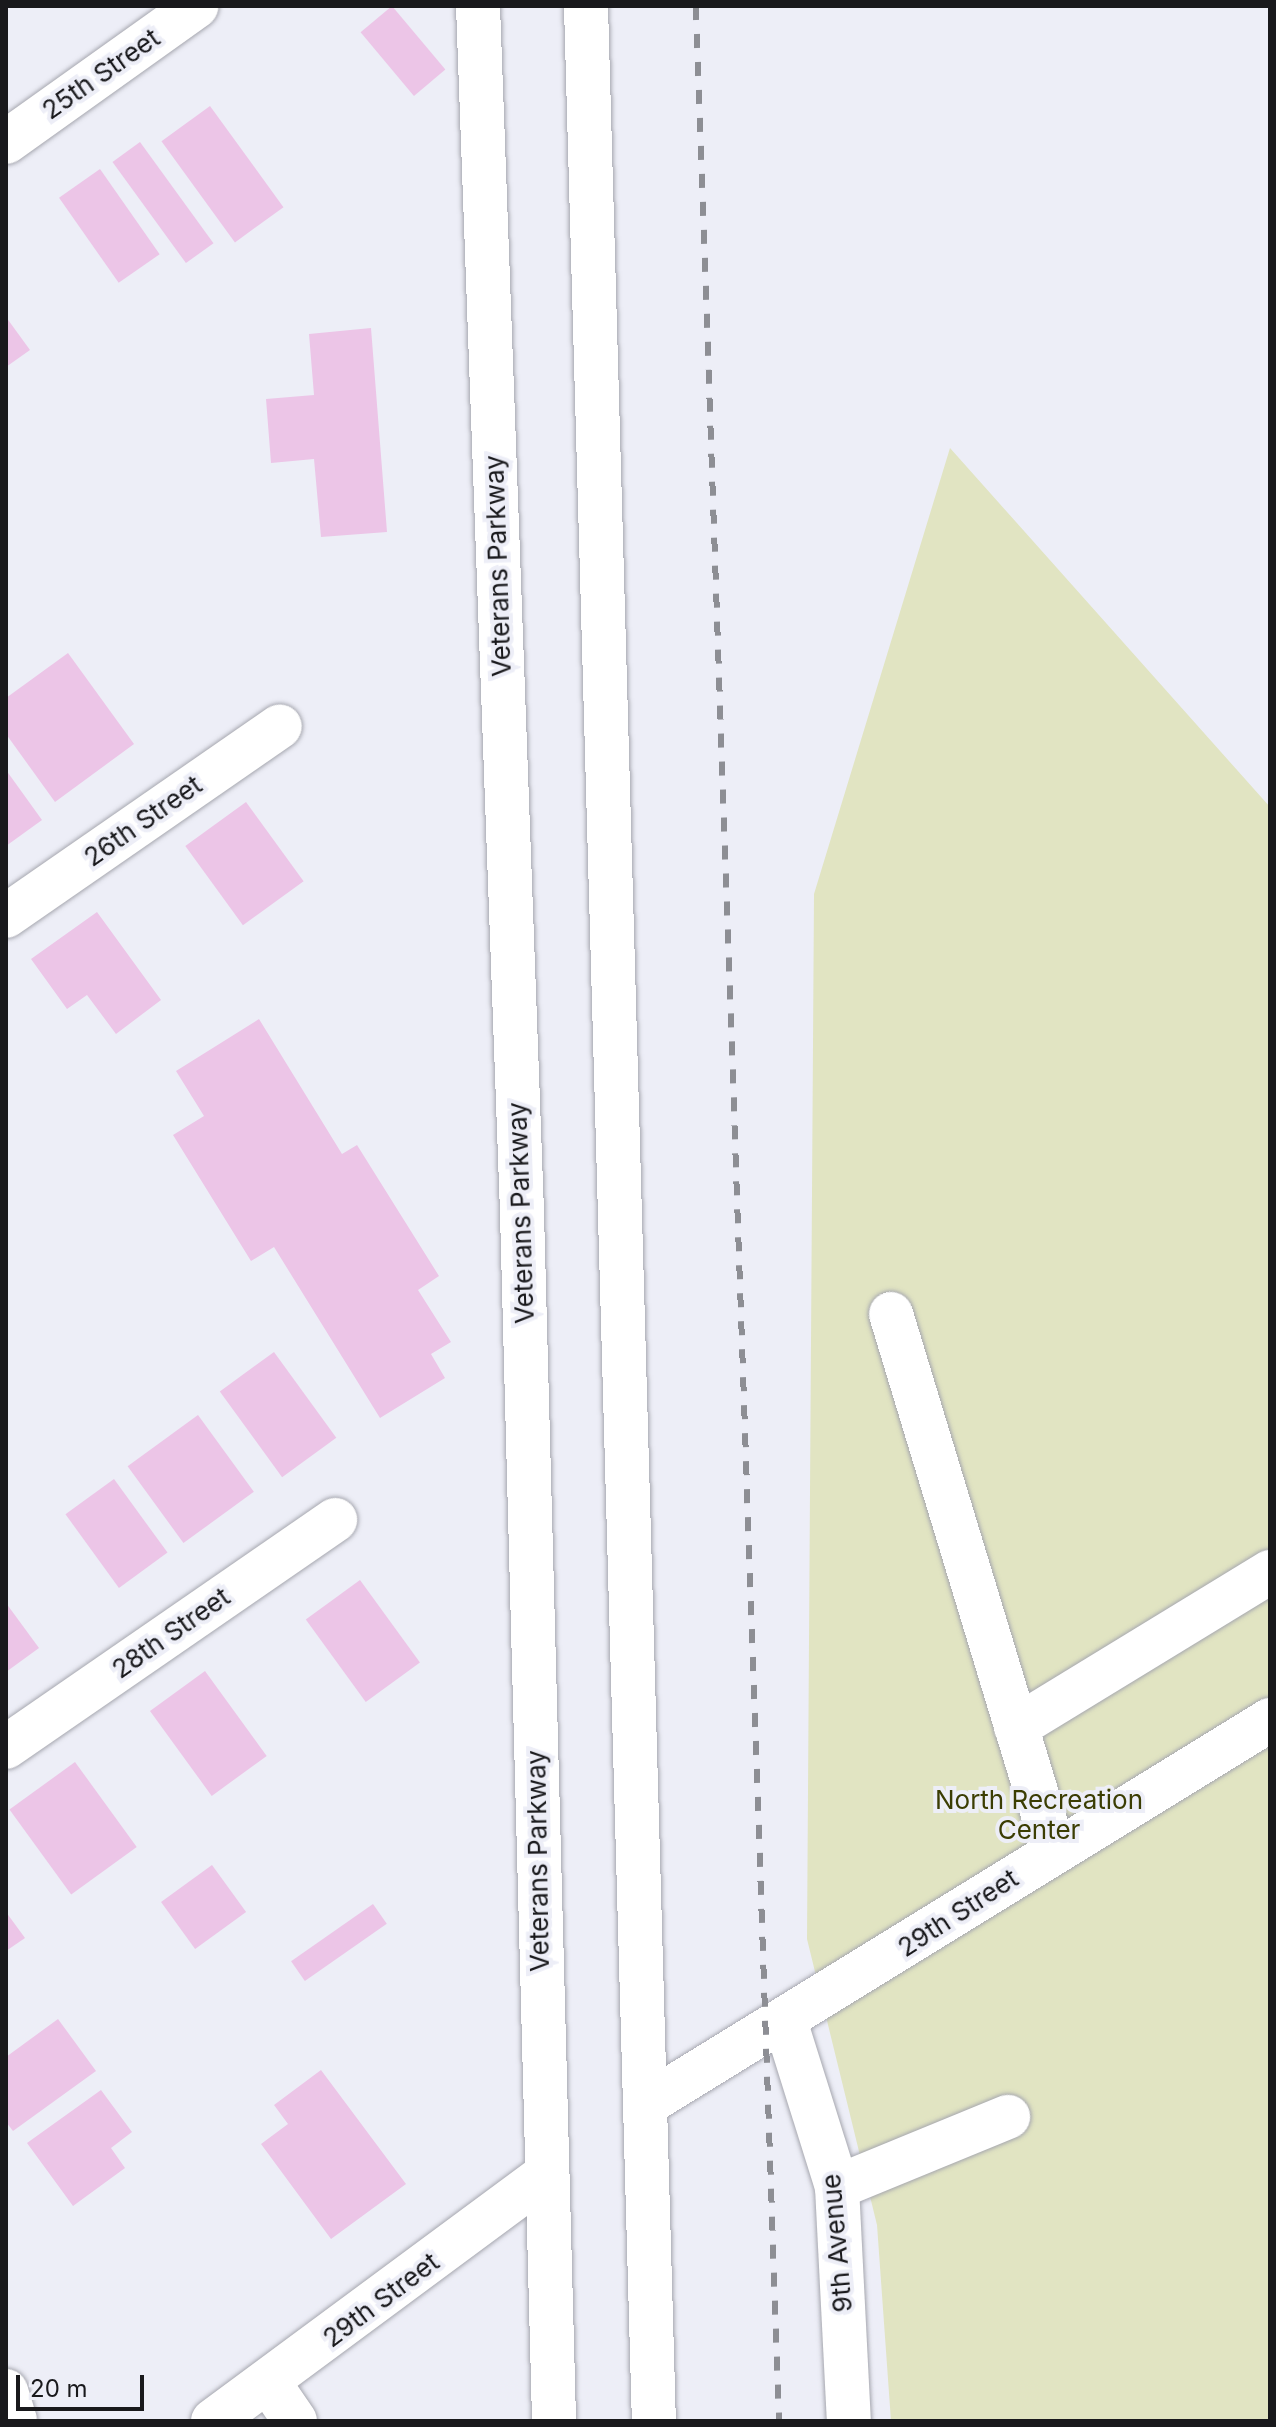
<!DOCTYPE html>
<html>
<head>
<meta charset="utf-8">
<style>
	body { margin:0 }
	#map { position:relative; width:1276px; height:2427px; overflow:hidden; background:#edeef7; font-family:Inter,sans-serif }
	div>[style] { position:absolute }
	.green>* { inset:0; background:#e1e4c2 }
	.building>* { inset:0; background:#ecc5e7; transform-origin:0 0 }
	.roads { filter:drop-shadow(0 0 2px #a6a7af) drop-shadow(0 0 2px #a6a7af) }
	.minor>* { height:44px; margin:-22px; padding:0 22px; transform-origin:22px; border-radius:22px; background:#fff }
	.major>* { height:44px; margin:-22px; padding:0 22px; transform-origin:22px; border-radius:22px; background:#fff }
	.rail>* { height:6px; margin-top:-3px; transform-origin:0; background:repeating-linear-gradient(90deg,#8d8e94 0 14px,transparent 0 28px) }
	span { translate:-50% -50%; white-space:nowrap; text-align:center; line-height:1.15; -webkit-text-stroke:8px #edeef7; paint-order:stroke }
	.street-label { font-size:26px; color:#19191c }
	.park-label { font-size:26px; color:#3b3d03 }
	.frame { position:absolute; inset:0; border:8px solid #19191c; pointer-events:none }
	.scale { position:absolute; left:16px; top:2375px; width:128px; height:36px; box-sizing:border-box; border:4px solid #19191c; border-top:0; padding-left:10px; font-size:24px; line-height:28px; white-space:nowrap; color:#19191c; -webkit-text-stroke:6px #edeef7; paint-order:stroke }
</style>
</head>
<body>
<div id="map">
	<div class="green">
		<i style="clip-path:polygon(950px 448px,1270px 807px,1270px 2421px,891px 2421px,877px 2225px,807px 1939px,814px 894px)"></i>
	</div>
	<div class="building">
		<i style="left:392px;top:6px;width:83px;height:41px;rotate:50deg"></i>
		<i style="left:210px;top:106px;width:125px;height:60px;rotate:54deg"></i>
		<i style="left:140px;top:142px;width:125px;height:34px;rotate:54deg"></i>
		<i style="left:100px;top:169px;width:104px;height:50px;rotate:55deg"></i>
		<i style="clip-path:polygon(6px 317px,30px 350px,6px 367px)"></i>
		<i style="clip-path:polygon(371px 328px,387px 532px,321px 537px,314px 459px,271px 463px,266px 399px,314px 395px,309px 334px)"></i>
		<i style="clip-path:polygon(68px 653px,134px 744px,55px 802px,6px 734px,6px 698px)"></i>
		<i style="clip-path:polygon(6px 770px,42px 820px,6px 846px)"></i>
		<i style="left:246px;top:802px;width:98px;height:75px;rotate:54deg"></i>
		<i style="clip-path:polygon(97px 912px,161px 1000px,116px 1034px,87px 995px,67px 1009px,31px 959px)"></i>
		<i style="clip-path:polygon(259px 1019px,342px 1154px,357px 1145px,439px 1276px,418px 1290px,451px 1342px,431px 1354px,445px 1378px,380px 1418px,274px 1247px,251px 1261px,173px 1135px,204px 1116px,176px 1071px)"></i>
		<i style="left:274px;top:1352px;width:106px;height:67px;rotate:54deg"></i>
		<i style="left:198px;top:1415px;width:95px;height:87px;rotate:54deg"></i>
		<i style="left:114px;top:1479px;width:91px;height:60px;rotate:54deg"></i>
		<i style="left:360px;top:1580px;width:102px;height:67px;rotate:54deg"></i>
		<i style="clip-path:polygon(6px 1603px,39px 1648px,6px 1672px)"></i>
		<i style="left:205px;top:1671px;width:105px;height:68px;rotate:54deg"></i>
		<i style="left:75px;top:1762px;width:105px;height:81px;rotate:54deg"></i>
		<i style="left:212px;top:1865px;width:58px;height:63px;rotate:54deg"></i>
		<i style="left:373px;top:1904px;width:24px;height:100px;rotate:55deg"></i>
		<i style="clip-path:polygon(6px 1912px,25px 1938px,6px 1951px)"></i>
		<i style="clip-path:polygon(58px 2019px,96px 2071px,13px 2131px,6px 2122px,6px 2057px)"></i>
		<i style="clip-path:polygon(321px 2070px,406px 2184px,331px 2239px,261px 2144px,288px 2124px,274px 2105px)"></i>
		<i style="clip-path:polygon(101px 2090px,132px 2132px,111px 2148px,125px 2168px,73px 2206px,27px 2143px)"></i>
	</div>
	<div class="roads">
		<div class="minor">
			<i style="left:6px;top:142px;width:234px;rotate:-35.5deg"></i>
			<i style="left:6px;top:916px;width:333px;rotate:-34.7deg"></i>
			<i style="left:891px;top:1314px;width:561px;rotate:73.11deg"></i>
			<i style="left:1016px;top:1727px;width:298px;rotate:-31.4deg"></i>
			<i style="left:6px;top:1747px;width:400px;rotate:-34.6deg"></i>
			<i style="left:786px;top:2024px;width:171px;rotate:72.6deg"></i>
			<i style="left:837px;top:2187px;width:234px;rotate:87.1deg"></i>
			<i style="left:646px;top:2104px;width:733px;rotate:-31.61deg"></i>
			<i style="left:837px;top:2187px;width:185px;rotate:-22.3deg"></i>
			<i style="left:269px;top:2383px;width:46px;rotate:55.6deg"></i>
			<i style="left:6px;top:2391px;width:31px;rotate:73deg"></i>
			<i style="left:213px;top:2421px;width:414px;rotate:-36.5deg"></i>
		</div>
		<div class="major">
			<i style="left:478px;top:6px;width:1208px;rotate:87.91deg"></i>
			<i style="left:522px;top:1213px;width:1208px;rotate:88.48deg"></i>
			<i style="left:586px;top:6px;width:2416px;rotate:88.39deg"></i>
		</div>
	</div>
	<div class="rail">
		<i style="left:696px;top:6px;width:2416px;rotate:88.03deg"></i>
	</div>
	<div class="street-label">
		<span style="left:101px;top:74px;rotate:-35deg">25th Street</span>
		<span style="left:498px;top:566px;rotate:-92deg">Veterans Parkway</span>
		<span style="left:143px;top:821px;rotate:-35deg">26th Street</span>
		<span style="left:521px;top:1213px;rotate:-92deg">Veterans Parkway</span>
		<span style="left:171px;top:1633px;rotate:-35deg">28th Street</span>
		<span style="left:538px;top:1861px;rotate:-91deg">Veterans Parkway</span>
		<span style="left:958px;top:1913px;rotate:-33deg">29th Street</span>
		<span style="left:837px;top:2243px;rotate:-95deg">9th Avenue</span>
		<span style="left:381px;top:2300px;rotate:-37deg">29th Street</span>
	</div>
	<div class="park-label">
		<span style="left:1039px;top:1815px">North Recreation<br>Center</span>
	</div>
	<div class="frame"></div>
	<div class="scale">20 m</div>
</div>
</body>
</html>
